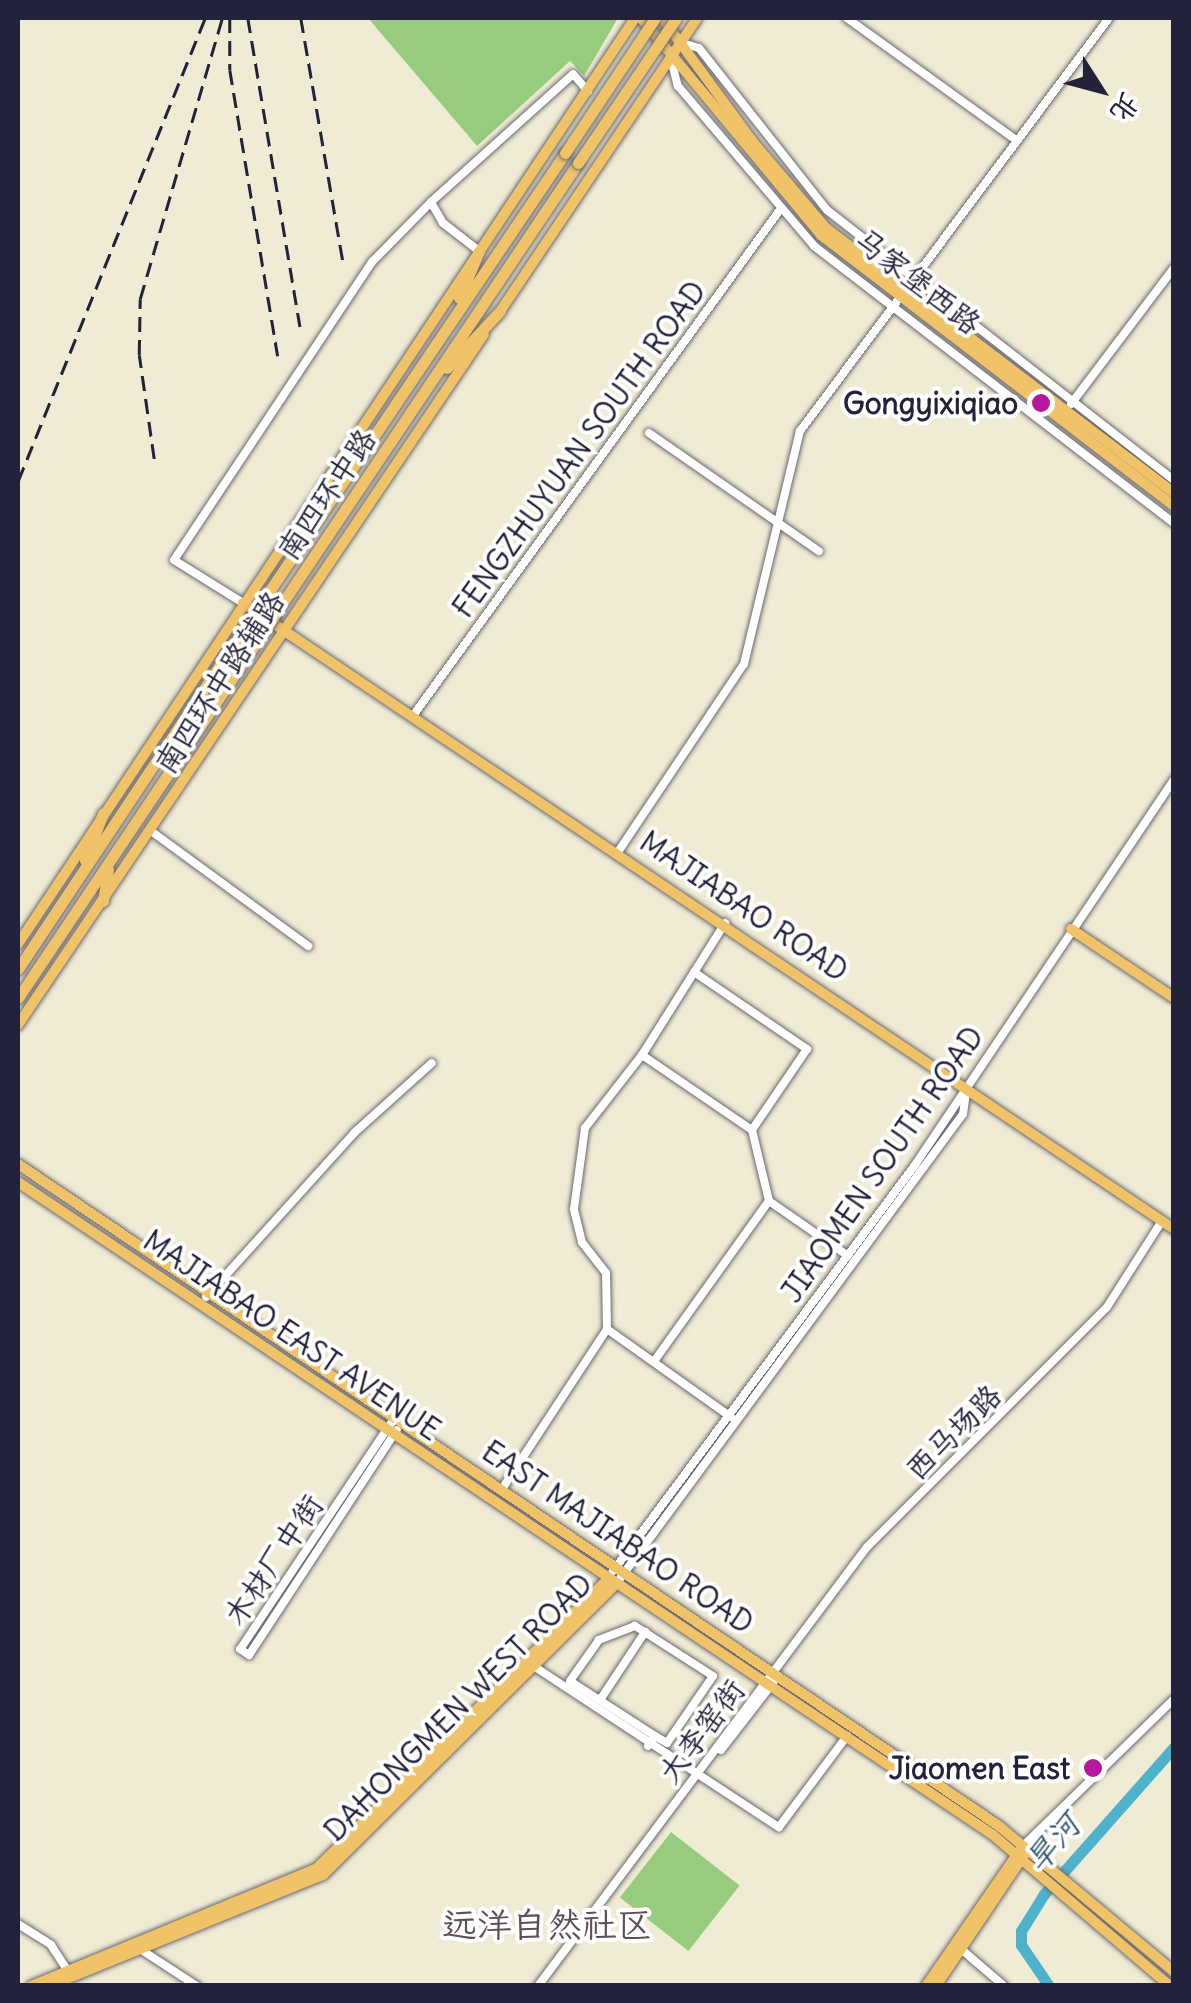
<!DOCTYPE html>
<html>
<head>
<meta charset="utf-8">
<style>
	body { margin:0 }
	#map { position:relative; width:1191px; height:2003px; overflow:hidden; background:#efebd4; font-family:Delius,"LXGW WenKai TC",sans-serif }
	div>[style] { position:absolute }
	.green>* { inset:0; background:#97cc7e; transform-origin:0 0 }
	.river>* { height:11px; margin:-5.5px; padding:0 5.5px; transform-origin:5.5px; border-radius:5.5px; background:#4fb2cd }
	.roads { filter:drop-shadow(0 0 2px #6a6871) drop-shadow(0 0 2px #6a6871) }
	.minor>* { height:8px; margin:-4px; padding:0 4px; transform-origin:4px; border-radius:4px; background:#fff }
	.major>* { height:10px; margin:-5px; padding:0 5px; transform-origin:5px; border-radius:5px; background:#f1c369 }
	.highway>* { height:11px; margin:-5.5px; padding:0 5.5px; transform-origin:5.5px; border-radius:5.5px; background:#f1c369 }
	.rail>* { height:2.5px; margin-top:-1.25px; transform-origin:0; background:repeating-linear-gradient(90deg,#22223b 0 15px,transparent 0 23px) }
	.bridges { filter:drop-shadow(0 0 2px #6a6871) drop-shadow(0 0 2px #6a6871) }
	.highway-bridge>* { height:11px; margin:-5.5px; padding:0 5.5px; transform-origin:5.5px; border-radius:5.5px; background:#f1c369 }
	.dots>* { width:28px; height:28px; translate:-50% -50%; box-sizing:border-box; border:5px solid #fff; border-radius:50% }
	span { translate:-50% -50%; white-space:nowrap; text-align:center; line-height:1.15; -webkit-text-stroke:8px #fff; paint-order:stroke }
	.street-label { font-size:30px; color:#22223b }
	.poi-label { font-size:30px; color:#22223b; font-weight:700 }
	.right { translate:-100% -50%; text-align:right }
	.water-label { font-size:32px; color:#345c75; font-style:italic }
	.quarter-label { font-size:35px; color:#604d56 }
	.frame { position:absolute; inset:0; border:20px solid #22223b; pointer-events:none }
	.north { position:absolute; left:1051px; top:40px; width:100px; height:100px; -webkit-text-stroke:8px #fff; paint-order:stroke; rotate:126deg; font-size:28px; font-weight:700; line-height:40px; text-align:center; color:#22223b }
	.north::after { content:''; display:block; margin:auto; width:35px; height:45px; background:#22223b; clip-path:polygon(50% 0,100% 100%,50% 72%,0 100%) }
</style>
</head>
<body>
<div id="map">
	<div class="green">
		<i style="clip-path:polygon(368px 18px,618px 18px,584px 76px,570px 61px,477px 146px)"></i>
		<i style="left:671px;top:1832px;width:87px;height:83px;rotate:38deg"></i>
	</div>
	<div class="river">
		<i style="left:1049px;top:1986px;width:50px;rotate:-124.3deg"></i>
		<i style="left:1021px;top:1945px;width:14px;rotate:-90deg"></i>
		<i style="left:1021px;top:1931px;width:44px;rotate:-58.1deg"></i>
		<i style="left:1044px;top:1894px;width:196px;rotate:-48.5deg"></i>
	</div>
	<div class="roads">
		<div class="minor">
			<i style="left:847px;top:18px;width:207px;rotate:35.8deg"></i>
			<i style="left:680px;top:42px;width:20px;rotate:18deg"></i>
			<i style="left:699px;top:48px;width:206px;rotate:51.7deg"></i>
			<i style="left:827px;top:210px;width:440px;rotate:37.9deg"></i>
			<i style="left:670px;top:55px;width:32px;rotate:76deg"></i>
			<i style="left:678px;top:86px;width:210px;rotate:49.6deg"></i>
			<i style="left:814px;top:246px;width:454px;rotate:37.6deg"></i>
			<i style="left:479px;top:251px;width:46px;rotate:-142.1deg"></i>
			<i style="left:443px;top:223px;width:24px;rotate:-120deg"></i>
			<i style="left:431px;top:202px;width:191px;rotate:-42deg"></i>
			<i style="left:573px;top:74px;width:23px;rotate:49deg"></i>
			<i style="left:1071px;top:404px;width:171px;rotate:-52.9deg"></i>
			<i style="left:649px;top:433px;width:207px;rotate:34.8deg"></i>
			<i style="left:243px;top:603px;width:81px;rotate:-148.1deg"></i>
			<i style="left:174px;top:560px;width:359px;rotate:-56.4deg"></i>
			<i style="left:373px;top:261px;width:83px;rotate:-45.5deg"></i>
			<i style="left:415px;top:713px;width:620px;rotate:-54.05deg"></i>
			<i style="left:151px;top:831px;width:195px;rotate:36.2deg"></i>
			<i style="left:618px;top:852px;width:226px;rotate:-56.2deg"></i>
			<i style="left:744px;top:664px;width:240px;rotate:-76.5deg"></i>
			<i style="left:800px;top:431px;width:516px;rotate:-53.2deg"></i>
			<i style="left:694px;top:972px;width:137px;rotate:34.3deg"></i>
			<i style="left:807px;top:1049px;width:98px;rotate:124.2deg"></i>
			<i style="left:752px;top:1130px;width:73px;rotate:76.5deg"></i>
			<i style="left:769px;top:1201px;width:96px;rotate:34.8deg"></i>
			<i style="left:642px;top:1055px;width:133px;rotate:34.3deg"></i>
			<i style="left:206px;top:1297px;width:222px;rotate:-47.9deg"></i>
			<i style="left:355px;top:1132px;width:103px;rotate:-41.9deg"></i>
			<i style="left:607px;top:1329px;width:152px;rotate:35.4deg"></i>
			<i style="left:655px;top:1360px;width:196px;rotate:-54.4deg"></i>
			<i style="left:395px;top:1417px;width:279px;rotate:123.7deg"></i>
			<i style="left:240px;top:1649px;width:11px;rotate:34deg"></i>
			<i style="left:249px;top:1655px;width:269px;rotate:-56.7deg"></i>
			<i style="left:502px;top:1489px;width:191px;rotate:-56.7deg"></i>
			<i style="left:607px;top:1329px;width:56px;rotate:-91deg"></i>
			<i style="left:606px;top:1273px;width:39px;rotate:-128deg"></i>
			<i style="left:582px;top:1242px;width:34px;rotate:-104deg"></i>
			<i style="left:574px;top:1209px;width:82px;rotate:-82.3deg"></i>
			<i style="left:585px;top:1128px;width:93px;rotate:-52deg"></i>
			<i style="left:642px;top:1055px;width:156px;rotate:-57.8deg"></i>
			<i style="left:613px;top:1571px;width:506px;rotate:-53.36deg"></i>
			<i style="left:915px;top:1165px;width:465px;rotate:-56.1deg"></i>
			<i style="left:616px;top:1584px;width:584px;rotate:-53.56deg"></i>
			<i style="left:963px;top:1114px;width:22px;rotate:-82deg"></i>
			<i style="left:535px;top:1667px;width:292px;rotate:33.3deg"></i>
			<i style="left:779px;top:1827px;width:114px;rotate:-53.2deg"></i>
			<i style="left:600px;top:1700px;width:82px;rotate:-56.5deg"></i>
			<i style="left:648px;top:1746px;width:12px;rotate:-55deg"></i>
			<i style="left:655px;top:1736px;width:14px;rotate:30deg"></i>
			<i style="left:667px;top:1743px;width:81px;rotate:-55.5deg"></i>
			<i style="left:713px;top:1676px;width:93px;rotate:-147.3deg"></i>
			<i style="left:635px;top:1626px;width:39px;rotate:159deg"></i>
			<i style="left:599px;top:1640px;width:50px;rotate:125.3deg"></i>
			<i style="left:570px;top:1681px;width:101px;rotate:32.9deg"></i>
			<i style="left:721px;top:1750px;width:85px;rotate:-52.2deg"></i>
			<i style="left:1025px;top:1844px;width:208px;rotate:-44.2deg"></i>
			<i style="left:18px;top:1924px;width:39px;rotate:32deg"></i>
			<i style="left:51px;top:1945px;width:27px;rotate:57deg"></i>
			<i style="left:140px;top:1949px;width:68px;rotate:33deg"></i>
			<i style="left:961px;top:1949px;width:57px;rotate:40.7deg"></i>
			<i style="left:538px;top:1986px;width:549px;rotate:-53.15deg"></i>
			<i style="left:867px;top:1547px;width:339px;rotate:-45deg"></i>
			<i style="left:1107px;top:1307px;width:102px;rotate:-57.4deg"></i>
		</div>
		<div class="major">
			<i style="left:641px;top:18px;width:282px;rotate:50.3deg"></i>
			<i style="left:821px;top:235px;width:445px;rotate:37.5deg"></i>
			<i style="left:662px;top:18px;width:154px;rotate:53.7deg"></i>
			<i style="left:753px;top:142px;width:113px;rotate:49.7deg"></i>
			<i style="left:826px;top:228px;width:437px;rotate:37.3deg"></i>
			<i style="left:497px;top:316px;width:359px;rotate:-56.1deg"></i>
			<i style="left:243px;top:603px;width:1122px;rotate:33.92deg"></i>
			<i style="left:1071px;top:929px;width:124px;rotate:33.8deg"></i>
			<i style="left:18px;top:944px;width:1113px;rotate:-56.32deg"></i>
			<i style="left:18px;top:1025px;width:833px;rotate:-56deg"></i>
			<i style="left:18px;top:1164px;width:1183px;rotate:34.01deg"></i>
			<i style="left:999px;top:1826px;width:228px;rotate:39.8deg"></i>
			<i style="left:18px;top:1182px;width:1173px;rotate:33.81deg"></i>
			<i style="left:993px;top:1835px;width:233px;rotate:40.5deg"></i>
			<i style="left:31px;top:1986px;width:309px;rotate:-22.4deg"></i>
			<i style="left:317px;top:1868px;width:410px;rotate:-44.8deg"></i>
			<i style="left:49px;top:1986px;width:296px;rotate:-22.1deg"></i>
			<i style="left:323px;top:1875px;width:413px;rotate:-44.8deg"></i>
			<i style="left:926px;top:1986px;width:167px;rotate:-55.3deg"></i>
			<i style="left:936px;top:1986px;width:158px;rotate:-56.1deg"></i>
		</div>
		<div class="highway">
			<i style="left:459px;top:298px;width:51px;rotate:-66.9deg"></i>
			<i style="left:447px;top:368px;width:78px;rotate:-47.1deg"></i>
			<i style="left:260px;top:605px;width:545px;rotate:-55.99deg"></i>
			<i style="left:275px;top:614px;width:543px;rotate:-56.11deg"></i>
			<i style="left:85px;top:860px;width:50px;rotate:-69deg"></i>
			<i style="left:103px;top:901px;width:32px;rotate:-81deg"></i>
			<i style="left:18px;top:969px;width:421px;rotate:-56.4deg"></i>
			<i style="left:18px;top:998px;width:445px;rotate:-56.2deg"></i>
		</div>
	</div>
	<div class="rail">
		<i style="left:230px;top:18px;width:52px;rotate:90deg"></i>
		<i style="left:230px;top:70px;width:290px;rotate:80.5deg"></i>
		<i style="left:248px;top:18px;width:313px;rotate:80.4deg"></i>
		<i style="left:301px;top:18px;width:246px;rotate:80.2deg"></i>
		<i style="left:154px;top:459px;width:105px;rotate:-98.2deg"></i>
		<i style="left:139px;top:355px;width:56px;rotate:-89deg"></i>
		<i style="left:140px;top:299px;width:293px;rotate:-73.7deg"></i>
		<i style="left:18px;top:481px;width:499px;rotate:-68deg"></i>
	</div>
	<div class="bridges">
		<div class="highway-bridge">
			<i style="left:565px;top:153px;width:162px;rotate:-56.3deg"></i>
			<i style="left:578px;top:163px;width:175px;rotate:-55.9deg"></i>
			<i style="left:251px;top:618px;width:16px;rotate:-55deg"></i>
			<i style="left:266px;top:628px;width:17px;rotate:-57deg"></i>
		</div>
	</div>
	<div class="dots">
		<i style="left:1041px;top:403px;background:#b5179e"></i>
		<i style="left:1093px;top:1768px;background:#b5179e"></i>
	</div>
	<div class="street-label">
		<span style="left:918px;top:281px;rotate:38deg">马家堡西路</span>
		<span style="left:579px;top:449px;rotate:-54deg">FENGZHUYUAN SOUTH ROAD</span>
		<span style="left:326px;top:494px;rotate:-56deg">南四环中路</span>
		<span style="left:219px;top:682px;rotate:-57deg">南四环中路辅路</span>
		<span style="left:744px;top:906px;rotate:34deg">MAJIABAO ROAD</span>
		<span style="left:882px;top:1164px;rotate:-55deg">JIAOMEN SOUTH ROAD</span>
		<span style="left:292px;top:1335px;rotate:34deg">MAJIABAO EAST AVENUE</span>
		<span style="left:953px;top:1432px;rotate:-45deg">西马场路</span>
		<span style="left:618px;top:1537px;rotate:34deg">EAST MAJIABAO ROAD</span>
		<span style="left:273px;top:1560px;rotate:-56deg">木材厂中街</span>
		<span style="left:458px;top:1707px;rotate:-45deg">DAHONGMEN WEST ROAD</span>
		<span style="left:701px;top:1731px;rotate:-53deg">大李窑街</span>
	</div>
	<div class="poi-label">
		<span class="right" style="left:1018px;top:403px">Gongyixiqiao</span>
		<span class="right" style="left:1070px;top:1768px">Jiaomen East</span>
	</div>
	<div class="water-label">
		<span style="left:1053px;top:1843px;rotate:-49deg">旱河</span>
	</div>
	<div class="quarter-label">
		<span style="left:547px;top:1924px">远洋自然社区</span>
	</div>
	<div class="frame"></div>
	<div class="north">北</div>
</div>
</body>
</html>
